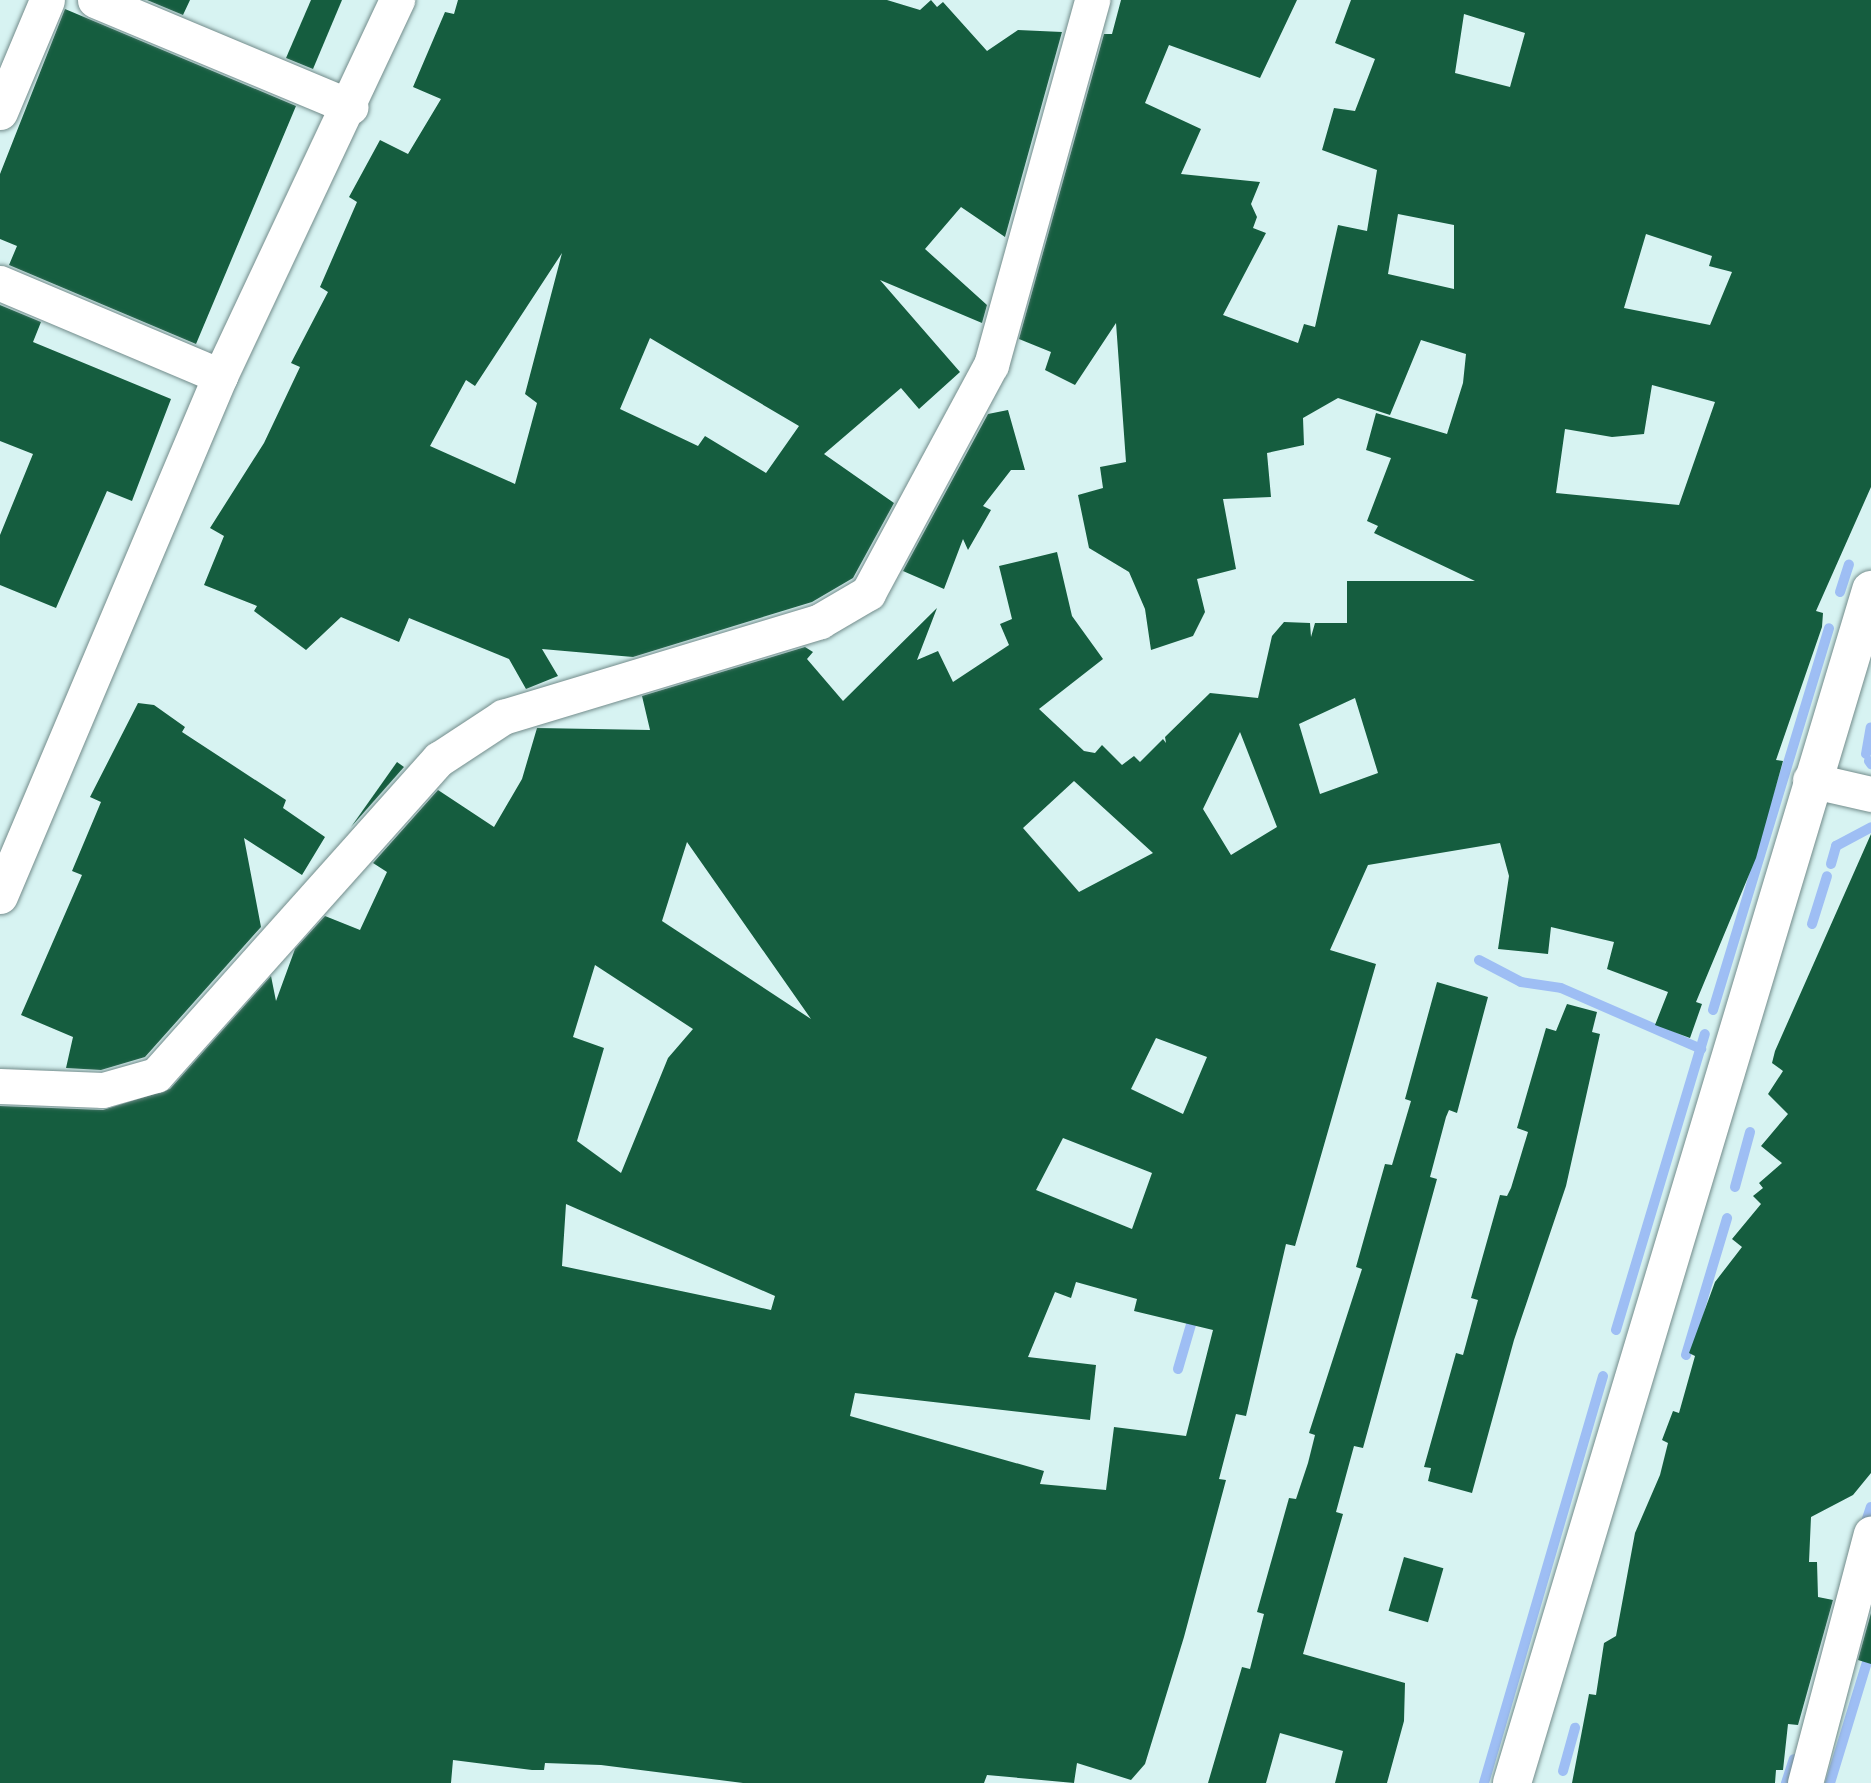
<!DOCTYPE html>
<html>
<head>
<meta charset="utf-8">
<style>
	body { margin:0 }
	#map { position:relative; width:1871px; height:1783px; overflow:hidden; background:#d7f3f2; font-family:"Public Sans",sans-serif }
	div>[style] { position:absolute }
	.stream>* { height:10px; margin:-5px; padding:0 5px; transform-origin:5px; border-radius:5px; background:#9ebef4 }
	.building>* { inset:0; background:#155d3f; transform-origin:0 0 }
	.roads { filter:drop-shadow(0 0 2px #738c8b) drop-shadow(0 0 2px #738c8b) }
	.minor>* { height:35px; margin:-17.5px; padding:0 17.5px; transform-origin:17.5px; border-radius:17.5px; background:#fff }
	.tertiary>* { height:38px; margin:-19px; padding:0 19px; transform-origin:19px; border-radius:19px; background:#fff }
	span { translate:-50% -50%; white-space:nowrap; text-align:center; line-height:1.15; -webkit-text-stroke:7px #fff; paint-order:stroke }
</style>
</head>
<body>
<div id="map">
	<div class="stream">
		<i style="left:1840px;top:592px;width:29px;rotate:-72deg"></i>
		<i style="left:1866px;top:754px;width:27px;rotate:-80deg"></i>
		<i style="left:1869px;top:761px;width:4px;rotate:56deg"></i>
		<i style="left:1831px;top:864px;width:19px;rotate:-74deg"></i>
		<i style="left:1836px;top:846px;width:40px;rotate:-28deg"></i>
		<i style="left:1812px;top:924px;width:50px;rotate:-72.6deg"></i>
		<i style="left:1479px;top:960px;width:47px;rotate:27.6deg"></i>
		<i style="left:1521px;top:982px;width:40px;rotate:8.5deg"></i>
		<i style="left:1561px;top:988px;width:153px;rotate:23.5deg"></i>
		<i style="left:1713px;top:1010px;width:399px;rotate:-73.1deg"></i>
		<i style="left:1735px;top:1187px;width:57px;rotate:-74.7deg"></i>
		<i style="left:1616px;top:1330px;width:309px;rotate:-73.3deg"></i>
		<i style="left:1686px;top:1355px;width:143px;rotate:-73.3deg"></i>
		<i style="left:1178px;top:1369px;width:60px;rotate:-73.7deg"></i>
		<i style="left:1864px;top:1528px;width:22px;rotate:-72deg"></i>
		<i style="left:1563px;top:1771px;width:45px;rotate:-74.4deg"></i>
		<i style="left:1484px;top:1783px;width:424px;rotate:-73.7deg"></i>
		<i style="left:1786px;top:1783px;width:25px;rotate:-72deg"></i>
		<i style="left:1830px;top:1783px;width:140px;rotate:-73deg"></i>
	</div>
	<div class="building">
		<i style="clip-path:polygon(147px 0,190px 0,183px 15px)"></i>
		<i style="clip-path:polygon(311px 0,342px 0,313px 69px,286px 58px)"></i>
		<i style="clip-path:polygon(evenodd,458px 0,887px 0,920px 10px,931px 0,937px 7px,943px 2px,987px 51px,1018px 30px,1062px 32px,1005px 237px,961px 207px,925px 249px,987px 305px,982px 323px,880px 280px,960px 372px,919px 409px,901px 388px,824px 454px,894px 503px,853px 578px,812px 602px,633px 657px,542px 649px,558px 676px,526px 689px,509px 659px,409px 618px,399px 642px,341px 617px,306px 650px,254px 611px,257px 606px,204px 585px,224px 536px,210px 528px,264px 443px,300px 367px,291px 363px,328px 292px,320px 287px,357px 202px,349px 197px,380px 140px,408px 154px,441px 99px,413px 87px,445px 12px,454px 14px,458px 0,562px 253px,525px 394px,537px 403px,515px 484px,430px 446px,466px 380px,475px 386px,562px 253px,458px 0,650px 338px,799px 426px,766px 473px,705px 436px,698px 446px,620px 409px,650px 338px)"></i>
		<i style="clip-path:polygon(evenodd,1121px 0,1297px 0,1260px 78px,1169px 45px,1145px 103px,1201px 129px,1181px 174px,1260px 182px,1251px 204px,1257px 217px,1253px 228px,1266px 233px,1223px 315px,1298px 343px,1304px 324px,1315px 327px,1338px 225px,1367px 231px,1377px 170px,1322px 150px,1334px 108px,1355px 111px,1375px 59px,1335px 43px,1351px 0,1871px 0,1871px 487px,1816px 611px,1823px 613px,1822px 627px,1776px 760px,1783px 761px,1756px 858px,1696px 1002px,1702px 1004px,1690px 1038px,1655px 1025px,1668px 992px,1607px 969px,1614px 942px,1551px 927px,1548px 954px,1498px 949px,1509px 876px,1500px 843px,1368px 865px,1330px 950px,1376px 964px,1295px 1246px,1286px 1244px,1246px 1416px,1236px 1414px,1219px 1479px,1226px 1480px,1184px 1637px,1145px 1764px,1131px 1780px,1077px 1763px,1074px 1783px,987px 1775px,984px 1783px,743px 1783px,601px 1765px,545px 1763px,544px 1770px,532px 1770px,453px 1760px,451px 1783px,0 1783px,0 1106px,103px 1110px,170px 1089px,271px 976px,276px 1001px,295px 949px,325px 916px,360px 930px,387px 872px,373px 863px,438px 790px,494px 827px,522px 779px,537px 728px,650px 730px,642px 696px,805px 647px,813px 652px,807px 659px,843px 701px,937px 608px,917px 660px,938px 651px,953px 682px,1009px 645px,1000px 624px,1012px 619px,999px 566px,1057px 552px,1072px 616px,1103px 659px,1039px 709px,1084px 751px,1095px 753px,1102px 745px,1122px 765px,1134px 756px,1140px 762px,1163px 739px,1166px 743px,1165px 737px,1210px 693px,1258px 698px,1272px 636px,1284px 622px,1310px 623px,1311px 637px,1315px 623px,1347px 623px,1347px 581px,1475px 581px,1374px 533px,1378px 526px,1367px 521px,1391px 458px,1366px 450px,1376px 413px,1447px 434px,1463px 383px,1466px 354px,1421px 340px,1390px 415px,1338px 398px,1303px 418px,1304px 445px,1267px 453px,1271px 497px,1223px 499px,1236px 569px,1197px 579px,1205px 612px,1193px 636px,1151px 650px,1145px 609px,1129px 572px,1089px 548px,1078px 495px,1103px 488px,1100px 467px,1126px 462px,1116px 323px,1075px 385px,1045px 370px,1051px 352px,1019px 339px,1104px 34px,1112px 34px,1121px 0,1464px 14px,1525px 33px,1510px 87px,1455px 73px,1464px 14px,1121px 0,1398px 214px,1454px 225px,1454px 289px,1388px 274px,1398px 214px,1121px 0,1646px 234px,1712px 256px,1709px 266px,1732px 272px,1710px 325px,1624px 308px,1646px 234px,1121px 0,1652px 385px,1715px 402px,1679px 505px,1556px 493px,1565px 429px,1612px 437px,1644px 434px,1652px 385px,1121px 0,1355px 698px,1378px 773px,1320px 794px,1299px 724px,1355px 698px,1121px 0,1240px 732px,1277px 827px,1231px 855px,1203px 809px,1240px 732px,1121px 0,1074px 781px,1153px 853px,1079px 892px,1023px 828px,1074px 781px,1121px 0,687px 842px,811px 1019px,662px 921px,687px 842px,1121px 0,595px 965px,693px 1029px,668px 1058px,621px 1173px,577px 1141px,604px 1048px,573px 1037px,595px 965px,1121px 0,1156px 1038px,1207px 1057px,1183px 1114px,1131px 1089px,1156px 1038px,1121px 0,1063px 1138px,1152px 1173px,1132px 1229px,1036px 1190px,1063px 1138px,1121px 0,566px 1204px,775px 1296px,771px 1310px,562px 1266px,566px 1204px,1121px 0,1076px 1282px,1137px 1299px,1134px 1311px,1213px 1330px,1186px 1436px,1114px 1427px,1106px 1490px,1040px 1484px,1044px 1471px,850px 1416px,855px 1393px,1090px 1420px,1096px 1365px,1028px 1357px,1055px 1292px,1071px 1298px,1076px 1282px)"></i>
		<i style="clip-path:polygon(65px 9px,296px 106px,196px 344px,9px 265px,17px 246px,0 239px,0 174px)"></i>
		<i style="clip-path:polygon(0 305px,41px 322px,33px 342px,171px 399px,132px 501px,107px 491px,56px 608px,0 585px,0 535px,33px 454px,0 441px)"></i>
		<i style="clip-path:polygon(1008px 410px,1025px 470px,1011px 470px,983px 506px,991px 510px,968px 550px,963px 539px,944px 589px,903px 571px,988px 414px)"></i>
		<i style="clip-path:polygon(138px 703px,154px 705px,185px 727px,182px 732px,286px 800px,283px 808px,325px 837px,302px 875px,244px 838px,261px 927px,145px 1057px,101px 1070px,66px 1068px,73px 1037px,21px 1015px,82px 875px,72px 871px,101px 802px,90px 797px)"></i>
		<i style="clip-path:polygon(397px 762px,404px 767px,351px 827px)"></i>
		<i style="clip-path:polygon(1871px 834px,1871px 1473px,1853px 1495px,1811px 1517px,1809px 1562px,1817px 1562px,1818px 1597px,1833px 1600px,1798px 1725px,1788px 1724px,1783px 1770px,1776px 1770px,1775px 1783px,1572px 1783px,1589px 1694px,1596px 1695px,1604px 1643px,1616px 1636px,1635px 1533px,1660px 1475px,1668px 1443px,1662px 1440px,1673px 1411px,1679px 1413px,1695px 1356px,1689px 1353px,1715px 1282px,1742px 1247px,1732px 1239px,1761px 1204px,1753px 1196px,1763px 1188px,1759px 1183px,1782px 1163px,1761px 1146px,1788px 1114px,1768px 1094px,1783px 1071px,1772px 1063px,1775px 1051px)"></i>
		<i style="clip-path:polygon(1437px 982px,1488px 997px,1457px 1113px,1449px 1110px,1446px 1117px,1430px 1177px,1437px 1179px,1363px 1448px,1354px 1446px,1336px 1512px,1343px 1514px,1303px 1654px,1405px 1683px,1404px 1721px,1387px 1783px,1335px 1783px,1343px 1751px,1280px 1733px,1266px 1783px,1208px 1783px,1242px 1667px,1250px 1669px,1264px 1614px,1257px 1612px,1289px 1498px,1296px 1499px,1308px 1463px,1315px 1435px,1309px 1433px,1362px 1269px,1356px 1267px,1385px 1164px,1392px 1165px,1411px 1101px,1405px 1099px)"></i>
		<i style="clip-path:polygon(1567px 1004px,1597px 1012px,1592px 1032px,1600px 1034px,1566px 1186px,1514px 1340px,1472px 1493px,1428px 1481px,1431px 1468px,1424px 1467px,1456px 1353px,1463px 1355px,1478px 1300px,1471px 1298px,1500px 1195px,1507px 1196px,1511px 1188px,1528px 1132px,1517px 1128px,1546px 1028px,1556px 1031px)"></i>
		<i style="left:1404px;top:1557px;width:41px;height:56px;rotate:16deg"></i>
		<i style="clip-path:polygon(1871px 1613px,1871px 1664px,1858px 1660px)"></i>
	</div>
	<div class="roads">
		<div class="minor">
			<i style="left:95px;top:0;width:277px;rotate:22.7deg"></i>
			<i style="left:0;top:112px;width:121px;rotate:-67.2deg"></i>
			<i style="left:0;top:283px;width:239px;rotate:22.9deg"></i>
			<i style="left:1810px;top:780px;width:63px;rotate:12.9deg"></i>
			<i style="left:0;top:896px;width:565px;rotate:-67.07deg"></i>
			<i style="left:220px;top:376px;width:416px;rotate:-64.8deg"></i>
			<i style="left:0;top:1086px;width:103px;rotate:2.2deg"></i>
			<i style="left:103px;top:1090px;width:55px;rotate:-15.8deg"></i>
			<i style="left:156px;top:1075px;width:424px;rotate:-48.2deg"></i>
			<i style="left:439px;top:759px;width:77px;rotate:-33.3deg"></i>
			<i style="left:503px;top:717px;width:331px;rotate:-16.8deg"></i>
			<i style="left:820px;top:621px;width:56px;rotate:-30.3deg"></i>
			<i style="left:868px;top:593px;width:259px;rotate:-61.7deg"></i>
			<i style="left:991px;top:365px;width:379px;rotate:-74.5deg"></i>
			<i style="left:1805px;top:1783px;width:258px;rotate:-75.2deg"></i>
		</div>
		<div class="tertiary">
			<i style="left:1512px;top:1783px;width:1246px;rotate:-73.25deg"></i>
		</div>
	</div>
</div>
</body>
</html>
